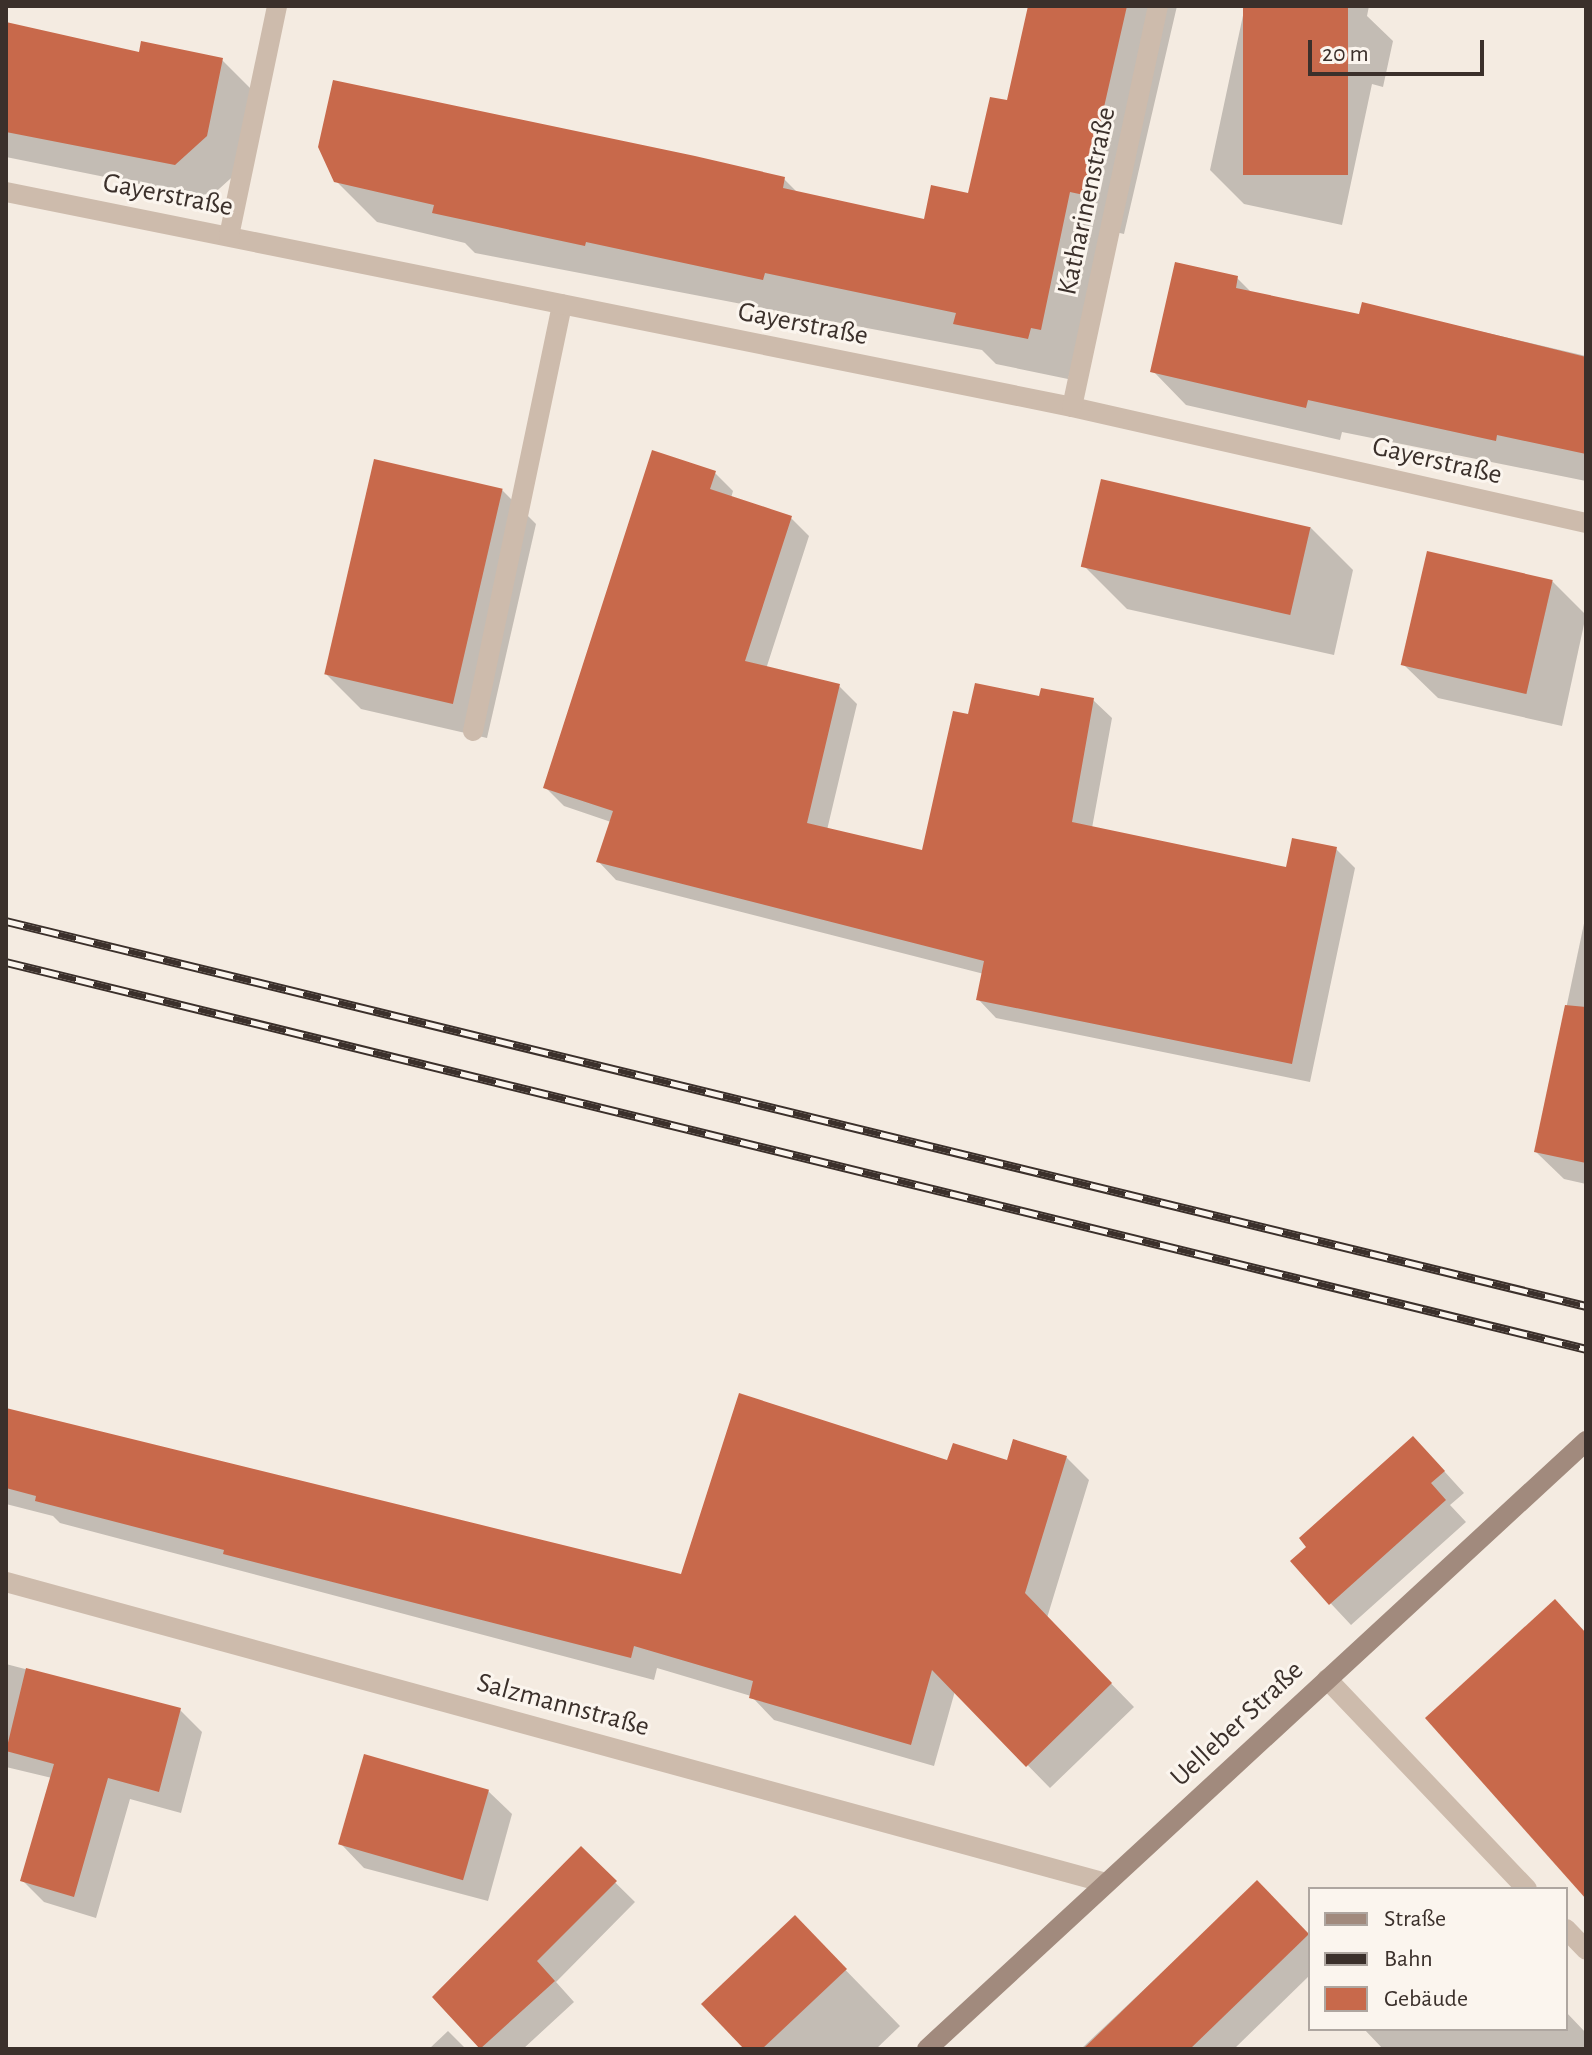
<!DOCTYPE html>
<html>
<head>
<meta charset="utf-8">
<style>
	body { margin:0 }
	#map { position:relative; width:1592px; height:2055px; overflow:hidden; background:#f4ebe1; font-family:"Alegreya Sans",sans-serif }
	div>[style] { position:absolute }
	.shadow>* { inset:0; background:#0003 }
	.building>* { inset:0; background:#c8694b; transform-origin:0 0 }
	.lane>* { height:20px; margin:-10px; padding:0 10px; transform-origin:10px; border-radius:10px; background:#cdbbac }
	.street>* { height:20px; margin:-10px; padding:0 10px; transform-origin:10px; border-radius:10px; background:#cdbbac }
	.secondary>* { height:20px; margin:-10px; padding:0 10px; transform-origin:10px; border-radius:10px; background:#a18a7d }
	.rail>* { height:9px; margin-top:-4.5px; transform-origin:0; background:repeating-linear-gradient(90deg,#fbf5ee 0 18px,#3b302b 0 36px); box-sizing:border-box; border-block:2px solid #3b302b }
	span { translate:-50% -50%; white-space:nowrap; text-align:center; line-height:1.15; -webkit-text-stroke:6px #fbf5ee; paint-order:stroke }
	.street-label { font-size:28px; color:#3b302b }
	.frame { position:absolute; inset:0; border:8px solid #3b302b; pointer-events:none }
	.legend { position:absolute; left:1308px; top:1887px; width:260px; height:144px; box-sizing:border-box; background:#fbf5ee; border:2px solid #aea6a0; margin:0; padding:10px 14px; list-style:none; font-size:24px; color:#3b302b }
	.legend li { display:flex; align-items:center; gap:16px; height:40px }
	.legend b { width:40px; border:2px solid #aea6a0 }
	.scale { position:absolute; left:1308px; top:40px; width:176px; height:36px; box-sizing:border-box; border:4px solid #3b302b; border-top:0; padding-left:10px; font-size:24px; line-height:28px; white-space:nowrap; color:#3b302b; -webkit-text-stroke:6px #fbf5ee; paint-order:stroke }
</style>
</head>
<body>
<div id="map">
	<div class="shadow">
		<i style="clip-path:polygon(1030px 6px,1177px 6px,1124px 234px,1111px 231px,1068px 379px,996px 364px,982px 350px,475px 253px,465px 243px,377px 222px,336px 181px,784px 179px,799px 194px,925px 222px,970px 195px,1008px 103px)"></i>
		<i style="clip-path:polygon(1245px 6px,1369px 6px,1367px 16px,1393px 41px,1383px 87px,1372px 84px,1342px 225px,1244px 204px,1210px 170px)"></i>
		<i style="clip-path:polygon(6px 26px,140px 54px,222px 60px,256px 94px,240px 170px,209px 198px,6px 157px)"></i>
		<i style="clip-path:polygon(1237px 278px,1252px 293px,1361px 316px,1363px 304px,1586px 356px,1586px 481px,1342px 432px,1340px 440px,1186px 405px,1153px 371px)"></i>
		<i style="clip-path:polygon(715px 473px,733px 491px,731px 498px,791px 518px,809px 536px,766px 669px,839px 686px,857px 704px,827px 830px,924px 853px,970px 716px,1041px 699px,1093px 700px,1112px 718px,1092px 828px,1287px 869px,1336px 849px,1355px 868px,1310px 1082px,996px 1018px,978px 999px,984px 974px,616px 880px,598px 861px,611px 822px,564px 806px,545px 787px)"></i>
		<i style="clip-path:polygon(502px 490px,536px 524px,487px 738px,361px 709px,327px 675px)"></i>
		<i style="clip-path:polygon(1310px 527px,1353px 570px,1334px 655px,1127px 609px,1084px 566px)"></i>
		<i style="clip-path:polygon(1552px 581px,1586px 615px,1562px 726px,1438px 698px,1404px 665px)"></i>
		<i style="clip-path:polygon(1586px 914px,1586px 1184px,1564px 1179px,1536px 1152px)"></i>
		<i style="clip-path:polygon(6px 1409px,682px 1577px,949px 1463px,1066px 1457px,1089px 1480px,1047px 1618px,1134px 1707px,1050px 1788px,955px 1691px,934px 1766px,774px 1720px,751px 1696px,657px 1668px,654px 1680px,60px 1523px,53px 1516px,6px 1504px)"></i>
		<i style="clip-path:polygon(1434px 1460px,1464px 1493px,1450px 1505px,1466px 1522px,1351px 1625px,1292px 1562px)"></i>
		<i style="clip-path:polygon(6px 1664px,180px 1710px,202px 1732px,181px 1813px,130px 1799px,96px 1918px,44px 1902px,22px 1880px,52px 1778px,6px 1767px)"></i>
		<i style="clip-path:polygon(488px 1791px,512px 1814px,488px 1901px,364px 1868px,341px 1844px)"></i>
		<i style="clip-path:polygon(581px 1849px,635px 1902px,556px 1982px,574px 2002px,523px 2049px,483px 2049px,435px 1997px)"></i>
		<i style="clip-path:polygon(1257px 1883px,1310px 1937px,1310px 1975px,1234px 2049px,1081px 2049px)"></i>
		<i style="clip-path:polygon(795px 1918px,900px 2026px,876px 2049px,746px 2049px)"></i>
		<i style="clip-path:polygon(1566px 2012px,1586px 2033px,1586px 2049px,1383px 2049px,1364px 2029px,1566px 2029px)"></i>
		<i style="clip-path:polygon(448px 2031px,466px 2049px,429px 2049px)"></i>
	</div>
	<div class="building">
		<i style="clip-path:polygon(1028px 6px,1127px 6px,1084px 195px,1070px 192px,1041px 330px,1031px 328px,1028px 339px,953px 324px,956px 313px,765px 273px,763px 280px,586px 242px,585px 246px,432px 213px,434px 205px,334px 182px,318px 147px,333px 80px,695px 156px,785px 177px,783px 188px,924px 219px,931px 185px,968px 193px,990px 97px,1007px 100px)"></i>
		<i style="left:1243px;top:6px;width:105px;height:169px"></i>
		<i style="clip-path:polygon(6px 22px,139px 52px,141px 41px,223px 58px,207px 136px,175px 165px,6px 132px)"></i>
		<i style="clip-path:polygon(1175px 262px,1238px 276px,1236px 288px,1359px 314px,1362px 302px,1586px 357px,1586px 454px,1497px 435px,1496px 441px,1308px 400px,1306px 408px,1150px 372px)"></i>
		<i style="clip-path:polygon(652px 450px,716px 471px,710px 489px,792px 516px,745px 661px,840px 684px,807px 823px,922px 850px,953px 711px,968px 714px,975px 683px,1039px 696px,1041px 688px,1094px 698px,1072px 822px,1286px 867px,1292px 838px,1337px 847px,1292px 1064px,976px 1000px,984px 961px,596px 862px,613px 811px,543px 788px)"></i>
		<i style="left:374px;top:459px;width:132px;height:221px;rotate:13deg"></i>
		<i style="left:1101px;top:479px;width:215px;height:90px;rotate:13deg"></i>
		<i style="left:1427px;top:551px;width:129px;height:117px;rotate:13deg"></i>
		<i style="clip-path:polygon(1565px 1005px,1586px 1007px,1586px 1163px,1534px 1152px)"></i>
		<i style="clip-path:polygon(739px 1393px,947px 1460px,953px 1443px,1007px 1460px,1013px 1439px,1067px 1456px,1025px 1593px,1112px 1683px,1026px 1767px,932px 1670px,911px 1745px,749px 1698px,753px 1681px,634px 1646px,631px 1658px,223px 1554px,224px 1550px,35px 1501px,36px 1496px,6px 1488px,6px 1408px,681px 1574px)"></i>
		<i style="clip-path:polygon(1413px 1436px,1445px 1471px,1431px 1483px,1446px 1500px,1329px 1605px,1290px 1561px,1306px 1547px,1299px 1538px)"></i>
		<i style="clip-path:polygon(1555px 1599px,1586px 1633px,1586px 1899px,1425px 1718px)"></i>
		<i style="clip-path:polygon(26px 1668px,181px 1708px,159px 1792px,108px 1778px,74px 1897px,20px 1881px,54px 1764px,6px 1751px)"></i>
		<i style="left:364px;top:1754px;width:130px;height:94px;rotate:16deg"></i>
		<i style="clip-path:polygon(581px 1846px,617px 1881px,537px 1961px,555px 1981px,480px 2049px,432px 1997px)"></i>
		<i style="clip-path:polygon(1257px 1880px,1309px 1934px,1190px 2049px,1083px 2049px)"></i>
		<i style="clip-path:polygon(795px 1915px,847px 1969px,762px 2049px,744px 2049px,701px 2004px)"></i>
	</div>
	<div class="lane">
		<i style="left:473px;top:731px;width:436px;rotate:-78.2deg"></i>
		<i style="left:1327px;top:1679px;width:290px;rotate:46.4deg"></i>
		<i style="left:1566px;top:1929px;width:29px;rotate:46deg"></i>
	</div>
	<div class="street">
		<i style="left:6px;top:192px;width:1087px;rotate:11.4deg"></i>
		<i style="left:1072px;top:407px;width:527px;rotate:12.72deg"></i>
		<i style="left:229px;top:236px;width:235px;rotate:-78.2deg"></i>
		<i style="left:1072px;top:407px;width:410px;rotate:-77.9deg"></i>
		<i style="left:6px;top:1582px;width:1140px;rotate:15.3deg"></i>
	</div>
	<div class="secondary">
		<i style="left:927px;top:2049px;width:897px;rotate:-42.69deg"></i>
	</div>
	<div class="rail">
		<i style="left:6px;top:921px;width:1626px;rotate:13.69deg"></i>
		<i style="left:6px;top:962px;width:1627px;rotate:13.76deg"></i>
	</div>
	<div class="street-label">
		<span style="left:168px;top:195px;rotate:11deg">Gayerstraße</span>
		<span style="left:1087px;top:201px;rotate:-78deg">Katharinenstraße</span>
		<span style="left:803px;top:324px;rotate:11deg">Gayerstraße</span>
		<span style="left:1437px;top:461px;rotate:13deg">Gayerstraße</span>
		<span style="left:563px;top:1705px;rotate:15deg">Salzmannstraße</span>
		<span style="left:1237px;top:1724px;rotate:-43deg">Uelleber Straße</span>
	</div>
	<div class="frame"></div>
	<ul class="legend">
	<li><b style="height:10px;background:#a18a7d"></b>Straße</li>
	<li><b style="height:10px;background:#3b302b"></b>Bahn</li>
	<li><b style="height:22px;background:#c8694b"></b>Gebäude</li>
	</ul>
	<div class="scale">20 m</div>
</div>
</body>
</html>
